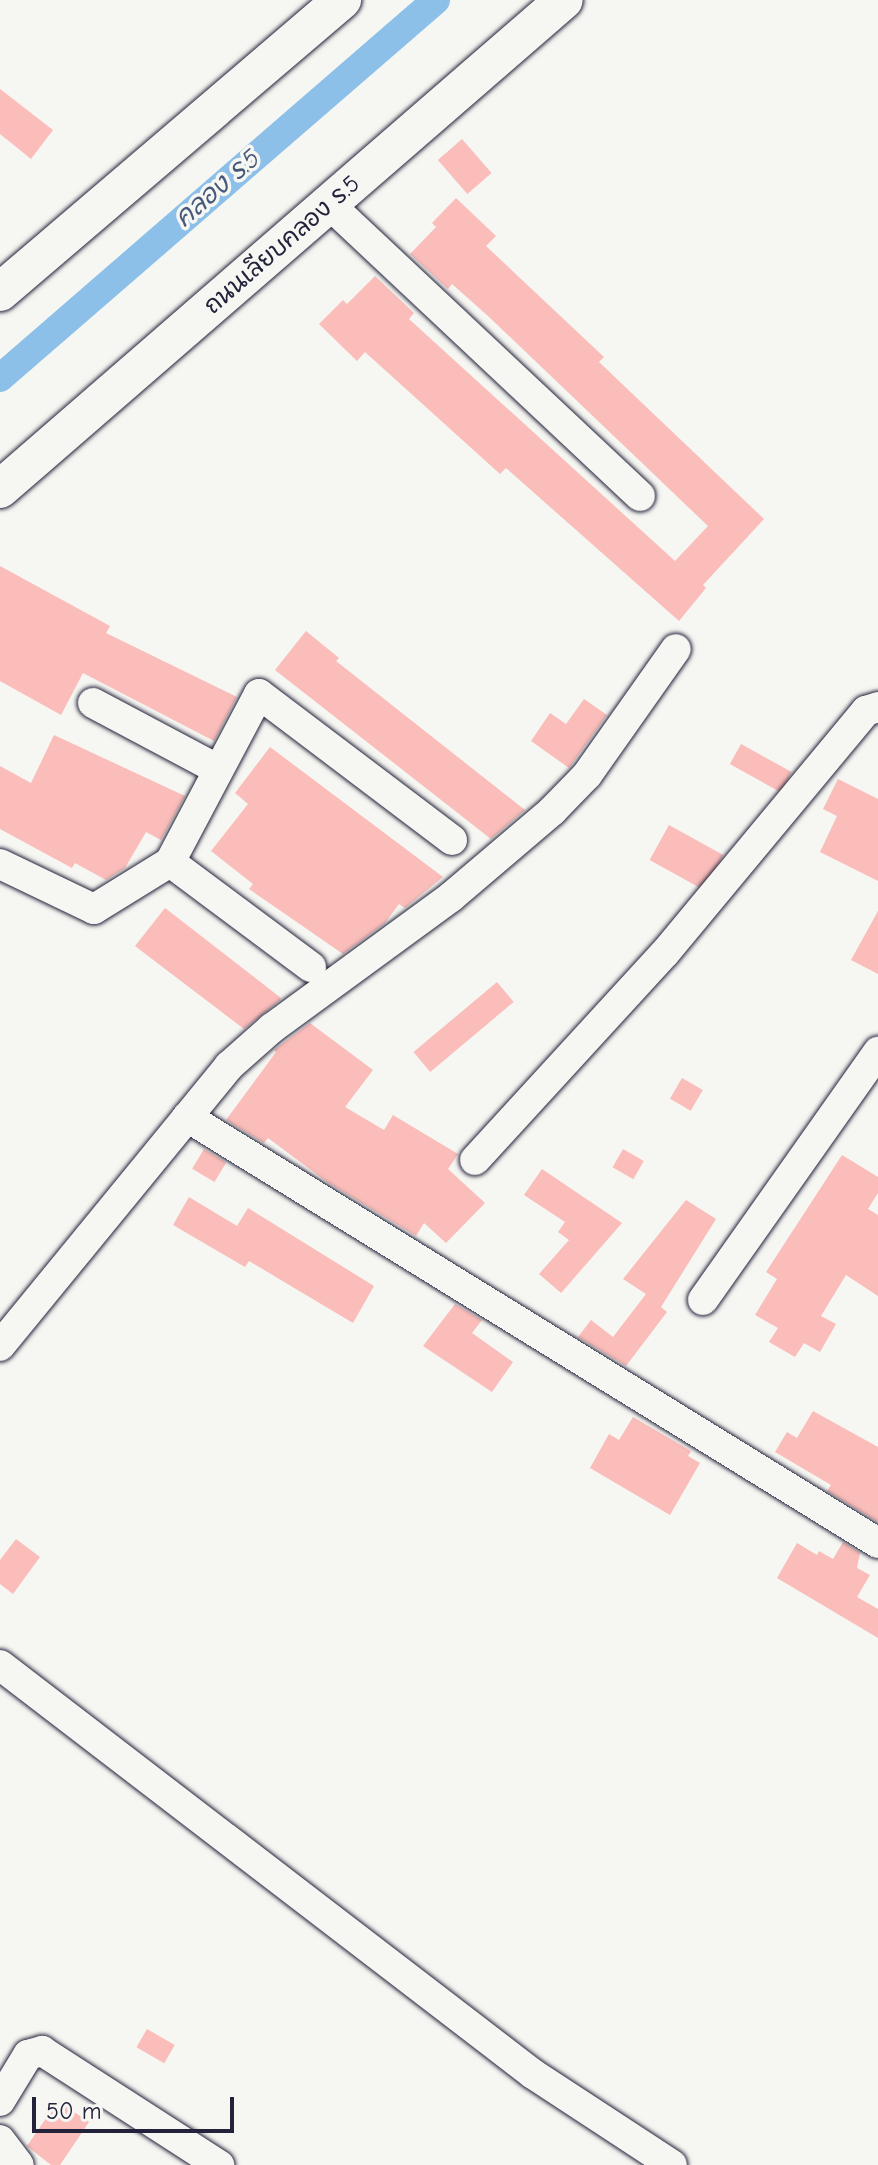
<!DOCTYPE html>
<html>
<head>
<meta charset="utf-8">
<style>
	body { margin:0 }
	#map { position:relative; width:878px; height:2165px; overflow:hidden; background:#f6f6f2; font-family:"Comic Neue","Playpen Sans Thai",sans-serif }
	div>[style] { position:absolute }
	.canal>* { height:28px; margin:-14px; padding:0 14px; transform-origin:14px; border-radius:14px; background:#8cc0e9 }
	.building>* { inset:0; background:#fabdba; transform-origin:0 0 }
	.roads { filter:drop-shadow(0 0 2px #22223b) drop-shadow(0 0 2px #22223b) }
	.minor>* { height:30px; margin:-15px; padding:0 15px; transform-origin:15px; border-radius:15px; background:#f6f6f2 }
	.tertiary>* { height:38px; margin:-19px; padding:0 19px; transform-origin:19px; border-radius:19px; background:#f6f6f2 }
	span { translate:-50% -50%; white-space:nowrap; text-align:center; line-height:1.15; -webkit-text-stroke:7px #f6f6f2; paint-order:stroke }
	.street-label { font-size:24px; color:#22223b }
	.water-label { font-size:26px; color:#475978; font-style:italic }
	.scale { position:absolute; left:32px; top:2097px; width:202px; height:36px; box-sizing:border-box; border:4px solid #22223b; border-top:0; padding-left:10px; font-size:24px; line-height:28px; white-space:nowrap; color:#22223b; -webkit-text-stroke:6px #f6f6f2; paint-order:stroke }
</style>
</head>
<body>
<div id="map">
	<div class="canal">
		<i style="left:0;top:378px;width:577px;rotate:-40.92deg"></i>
	</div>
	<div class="building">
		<i style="clip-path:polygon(0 89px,53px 130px,31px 159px,0 134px)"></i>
		<i style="left:462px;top:139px;width:45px;height:32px;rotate:49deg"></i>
		<i style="clip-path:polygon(456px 198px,496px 236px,486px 246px,604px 357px,599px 362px,764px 519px,703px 585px,706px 588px,679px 621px,506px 468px,500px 474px,365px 352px,357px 361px,319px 324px,343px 300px,347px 304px,375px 276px,414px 313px,409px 319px,675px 561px,708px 526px,488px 316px,452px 284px,448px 289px,410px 254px,436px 227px,432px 223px)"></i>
		<i style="clip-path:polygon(0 566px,110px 626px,106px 633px,237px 697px,214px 741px,83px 673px,61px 715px,0 681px)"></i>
		<i style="clip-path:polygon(306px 631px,339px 658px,336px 661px,525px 810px,491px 839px,275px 670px)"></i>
		<i style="clip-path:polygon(584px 699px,607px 715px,569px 768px,531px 741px,550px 713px,566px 724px)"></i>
		<i style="clip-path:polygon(54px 735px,185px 796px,161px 840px,146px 832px,125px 868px,106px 880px,75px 863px,72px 868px,0 829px,0 766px,31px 783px)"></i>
		<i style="left:741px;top:744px;width:58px;height:23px;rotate:29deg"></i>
		<i style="clip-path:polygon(270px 747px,443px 877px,405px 908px,399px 904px,385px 923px,343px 954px,249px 889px,253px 884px,211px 851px,248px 804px,235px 793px)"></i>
		<i style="clip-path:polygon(838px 779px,878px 799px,878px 881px,820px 852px,837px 816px,823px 809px)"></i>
		<i style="left:669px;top:825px;width:62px;height:40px;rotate:29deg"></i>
		<i style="clip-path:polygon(165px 908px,281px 998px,280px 1000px,244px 1029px,135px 946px)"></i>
		<i style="clip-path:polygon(878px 911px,878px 974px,851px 960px)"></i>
		<i style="left:497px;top:982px;width:26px;height:109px;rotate:50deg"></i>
		<i style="clip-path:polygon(310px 1023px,373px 1070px,345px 1107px,384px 1130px,393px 1115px,458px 1154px,448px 1169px,485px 1203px,446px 1243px,424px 1223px,416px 1236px,327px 1182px,268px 1138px,264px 1143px,226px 1120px,276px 1052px,274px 1050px)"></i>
		<i style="left:682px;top:1078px;width:24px;height:24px;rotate:30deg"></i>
		<i style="left:204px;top:1149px;width:26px;height:23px;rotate:31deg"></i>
		<i style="left:623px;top:1149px;width:24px;height:21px;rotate:30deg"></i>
		<i style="clip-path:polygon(842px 1155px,878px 1177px,878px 1193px,868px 1209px,878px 1215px,878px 1296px,846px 1275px,821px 1316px,836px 1324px,820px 1352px,804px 1343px,795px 1357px,769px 1342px,778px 1328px,755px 1315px,777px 1279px,766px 1272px)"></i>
		<i style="clip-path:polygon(542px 1169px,622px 1223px,561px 1293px,539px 1274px,569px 1240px,558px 1232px,565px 1222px,524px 1195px)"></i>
		<i style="clip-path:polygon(189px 1197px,237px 1226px,248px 1208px,374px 1286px,353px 1323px,249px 1261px,245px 1267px,173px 1225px)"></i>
		<i style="clip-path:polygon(686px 1200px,716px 1219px,661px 1307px,667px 1312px,626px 1366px,578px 1337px,591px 1320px,613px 1337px,646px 1294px,623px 1279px)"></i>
		<i style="clip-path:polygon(455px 1304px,482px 1320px,472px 1333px,513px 1362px,492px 1392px,423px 1346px)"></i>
		<i style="clip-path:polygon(813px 1411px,878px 1447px,878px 1522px,827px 1491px,831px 1485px,775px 1452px,787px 1432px,797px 1438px)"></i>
		<i style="clip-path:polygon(633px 1417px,691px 1451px,688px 1456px,700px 1463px,670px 1515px,590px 1468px,609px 1434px,619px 1440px)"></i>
		<i style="clip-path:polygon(16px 1539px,40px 1557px,13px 1594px,0 1584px,0 1560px)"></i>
		<i style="clip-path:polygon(843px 1542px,860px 1553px,857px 1568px,870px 1575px,857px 1597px,878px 1609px,878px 1638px,777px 1578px,797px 1543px,817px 1555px,819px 1551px,833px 1559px)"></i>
		<i style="left:147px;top:2029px;width:32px;height:21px;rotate:30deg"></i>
		<i style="clip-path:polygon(58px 2101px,89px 2122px,60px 2165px,51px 2165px,27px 2146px)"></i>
	</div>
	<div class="roads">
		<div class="minor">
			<i style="left:328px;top:203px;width:428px;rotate:43.2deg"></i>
			<i style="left:93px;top:703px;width:140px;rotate:28deg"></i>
			<i style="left:170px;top:862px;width:176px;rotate:36.7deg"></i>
			<i style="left:0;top:864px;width:104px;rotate:25.6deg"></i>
			<i style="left:94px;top:909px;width:89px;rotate:-31.7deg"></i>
			<i style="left:170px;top:862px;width:190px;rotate:-62.1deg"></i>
			<i style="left:259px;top:694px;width:242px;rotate:37.1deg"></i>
			<i style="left:187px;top:1117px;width:812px;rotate:31.65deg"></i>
			<i style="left:475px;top:1160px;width:281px;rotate:-47.5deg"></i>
			<i style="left:665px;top:953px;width:315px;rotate:-50.3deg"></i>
			<i style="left:866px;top:711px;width:13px;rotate:-18deg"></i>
			<i style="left:703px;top:1300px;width:304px;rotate:-54.8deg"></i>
			<i style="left:0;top:1346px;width:362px;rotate:-50.7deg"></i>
			<i style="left:229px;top:1066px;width:57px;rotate:-41.5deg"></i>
			<i style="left:272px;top:1028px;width:222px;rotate:-36.2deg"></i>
			<i style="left:451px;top:897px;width:133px;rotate:-40.4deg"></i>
			<i style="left:552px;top:811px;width:50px;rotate:-45.8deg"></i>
			<i style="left:587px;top:775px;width:154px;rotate:-54.8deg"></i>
			<i style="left:0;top:1665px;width:672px;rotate:37.5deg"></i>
			<i style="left:533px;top:2074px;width:166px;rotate:33.2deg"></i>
			<i style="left:0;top:2101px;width:54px;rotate:-58.7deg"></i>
			<i style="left:28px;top:2055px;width:15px;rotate:-16deg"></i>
			<i style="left:42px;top:2051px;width:211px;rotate:32.8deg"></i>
			<i style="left:0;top:2140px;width:31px;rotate:53deg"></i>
		</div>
		<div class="tertiary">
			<i style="left:0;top:292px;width:450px;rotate:-40.5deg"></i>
			<i style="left:0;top:489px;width:746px;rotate:-40.93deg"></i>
		</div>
	</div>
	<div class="street-label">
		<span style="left:282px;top:245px;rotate:-41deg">ถนนเลียบคลอง ร.5</span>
	</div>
	<div class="water-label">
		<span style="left:218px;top:189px;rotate:-41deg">คลอง ร.5</span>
	</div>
	<div class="scale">50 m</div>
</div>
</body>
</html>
